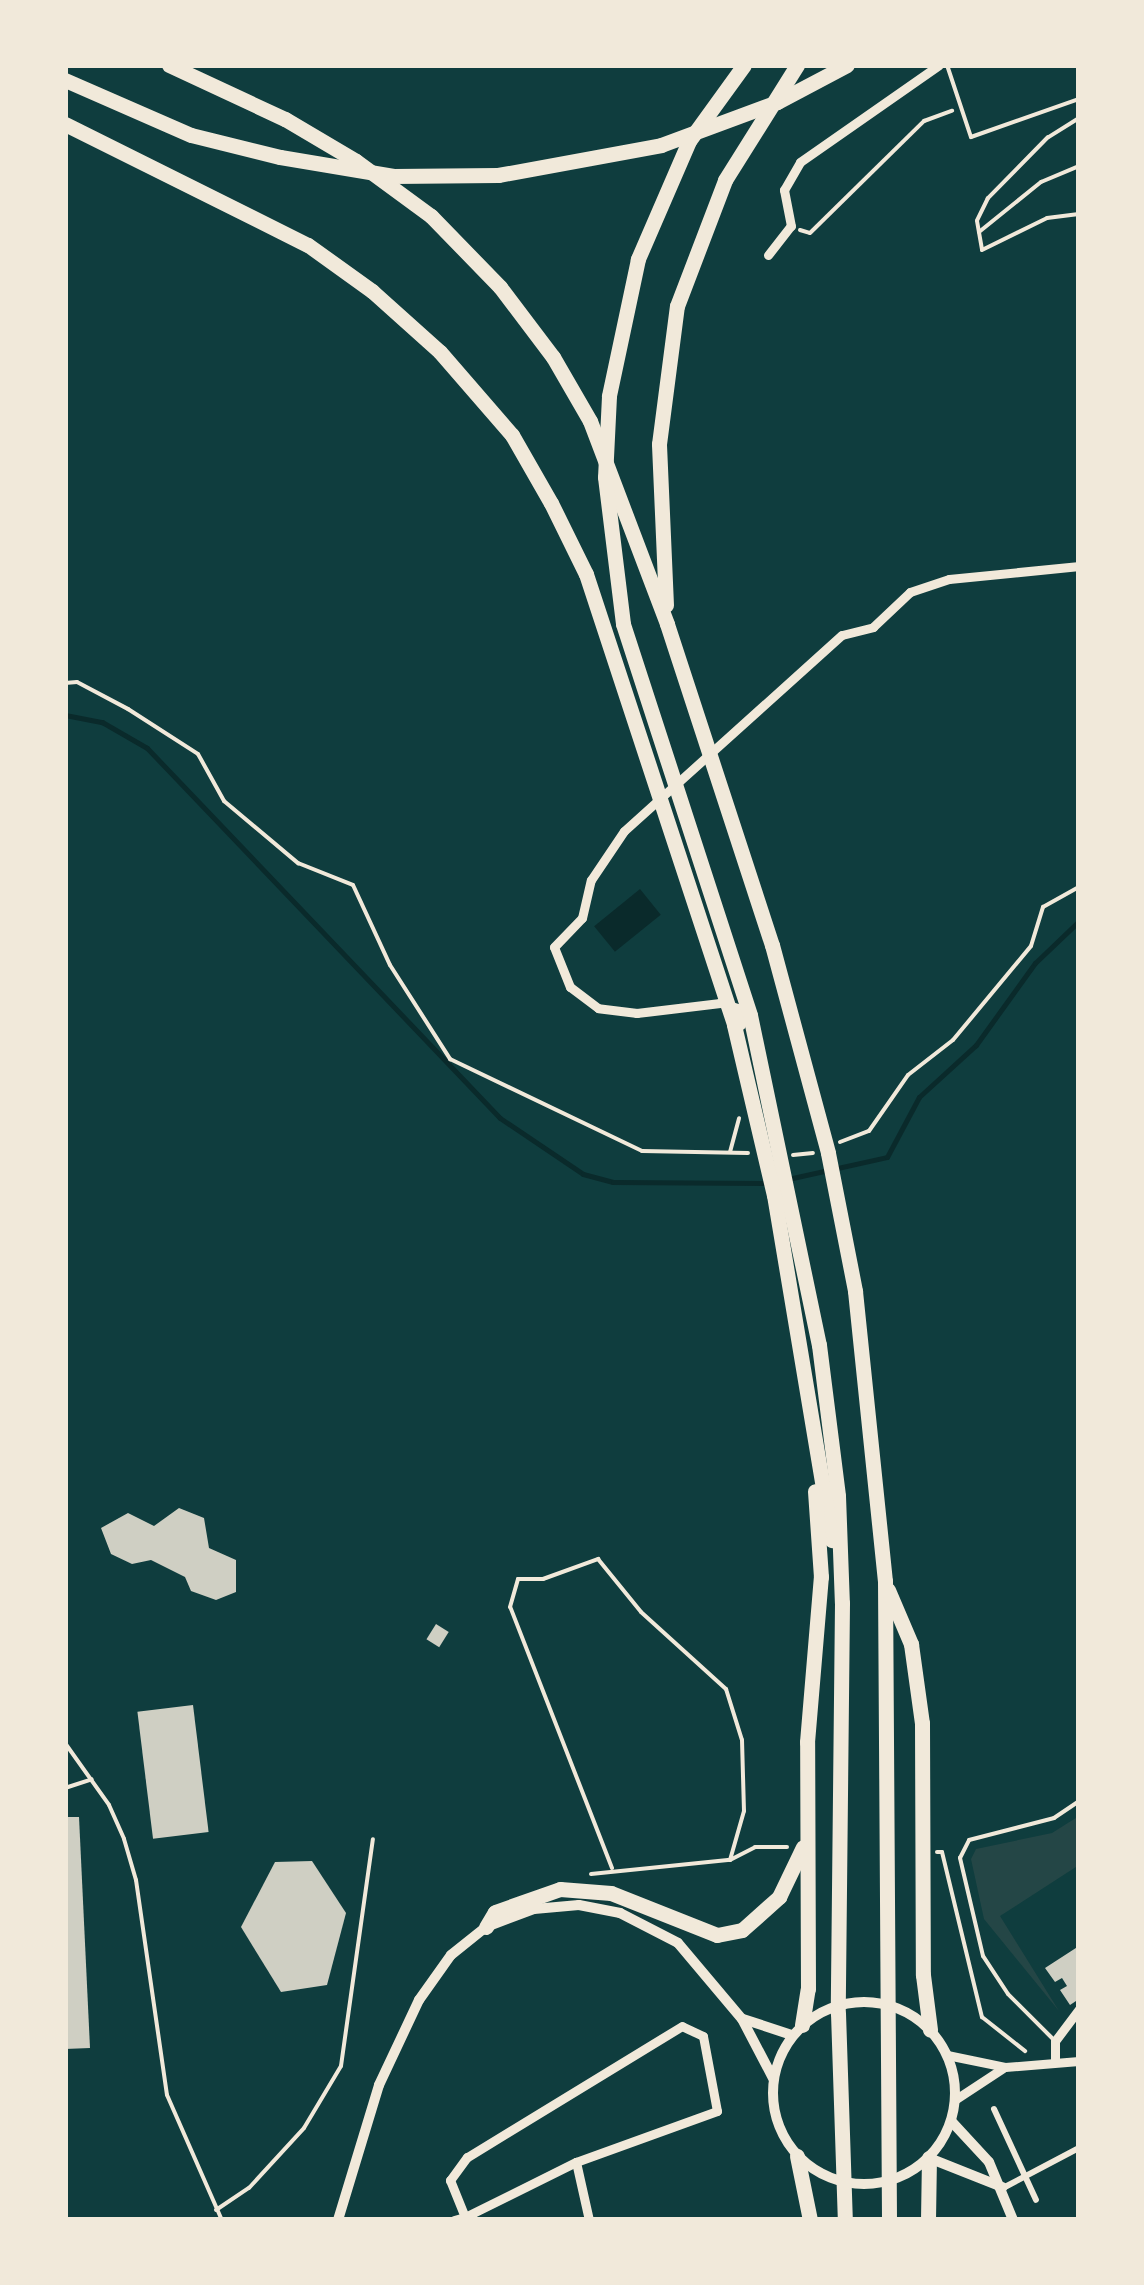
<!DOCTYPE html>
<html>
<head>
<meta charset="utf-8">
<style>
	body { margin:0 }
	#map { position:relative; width:1144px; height:2285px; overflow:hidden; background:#0f3d3e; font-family:"Work Sans",sans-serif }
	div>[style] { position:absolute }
	.green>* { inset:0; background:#244646 }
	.water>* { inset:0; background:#0a2a2b; transform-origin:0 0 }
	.stream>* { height:5px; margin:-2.5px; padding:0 2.5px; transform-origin:2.5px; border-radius:2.5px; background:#0a2a2b }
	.building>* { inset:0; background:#cfcfc3; transform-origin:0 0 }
	.path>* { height:4px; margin:-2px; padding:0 2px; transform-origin:2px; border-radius:2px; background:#f1e9da }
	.service>* { height:4px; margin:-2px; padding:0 2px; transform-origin:2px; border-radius:2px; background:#f1e9da }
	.pedestrian>* { height:6px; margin:-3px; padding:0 3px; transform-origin:3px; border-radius:3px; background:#f1e9da }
	.minor>* { height:9px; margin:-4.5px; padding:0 4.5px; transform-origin:4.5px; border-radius:4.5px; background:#f1e9da }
	.tertiary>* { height:10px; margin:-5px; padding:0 5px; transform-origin:5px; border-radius:5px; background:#f1e9da }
	.tertiary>.ring { margin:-5px; padding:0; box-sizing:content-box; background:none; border:10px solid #f1e9da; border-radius:50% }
	.motorway>* { height:15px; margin:-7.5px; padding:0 7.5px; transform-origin:7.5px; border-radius:7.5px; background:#f1e9da }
	span { translate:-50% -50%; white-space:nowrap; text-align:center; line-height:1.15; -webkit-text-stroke:10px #f1e9da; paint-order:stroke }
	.frame { position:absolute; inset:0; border:68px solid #f1e9da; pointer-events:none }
</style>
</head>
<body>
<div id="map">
	<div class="green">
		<i style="clip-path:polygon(1079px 1816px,1079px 1865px,1000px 1916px,1059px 2011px,984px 1919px,971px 1859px,976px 1849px,1052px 1833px)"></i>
	</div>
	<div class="water">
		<i style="left:640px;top:889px;width:33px;height:59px;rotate:51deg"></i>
	</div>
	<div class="stream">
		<i style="left:65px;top:715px;width:38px;rotate:11deg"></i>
		<i style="left:102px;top:722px;width:52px;rotate:30deg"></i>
		<i style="left:147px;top:748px;width:511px;rotate:46.35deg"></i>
		<i style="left:500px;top:1118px;width:100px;rotate:34deg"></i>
		<i style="left:583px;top:1174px;width:31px;rotate:15deg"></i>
		<i style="left:613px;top:1182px;width:154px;rotate:0.4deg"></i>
		<i style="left:788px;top:1179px;width:101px;rotate:-12.5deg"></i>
		<i style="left:887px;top:1157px;width:68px;rotate:-61.9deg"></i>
		<i style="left:919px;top:1097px;width:77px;rotate:-42.4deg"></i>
		<i style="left:976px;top:1045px;width:101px;rotate:-54.3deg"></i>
		<i style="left:1035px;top:963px;width:61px;rotate:-43.7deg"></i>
	</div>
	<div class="building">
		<i style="clip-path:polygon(179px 1508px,204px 1518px,209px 1548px,236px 1560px,236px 1592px,216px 1600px,191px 1591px,185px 1577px,151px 1560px,132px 1564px,111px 1554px,101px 1528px,128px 1513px,154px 1526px)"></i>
		<i style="left:436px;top:1624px;width:15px;height:18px;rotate:32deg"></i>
		<i style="left:193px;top:1705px;width:128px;height:56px;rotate:83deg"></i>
		<i style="clip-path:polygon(65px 1817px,79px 1817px,90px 2048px,65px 2049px)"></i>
		<i style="clip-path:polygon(312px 1861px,346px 1913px,327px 1985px,281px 1992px,241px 1927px,275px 1862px)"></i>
		<i style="clip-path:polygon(1079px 1946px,1079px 1999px,1070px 2005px,1060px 1990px,1067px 1986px,1062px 1978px,1055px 1982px,1045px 1968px)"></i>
	</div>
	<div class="path">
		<i style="left:800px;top:230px;width:10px;rotate:17deg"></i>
		<i style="left:810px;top:233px;width:160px;rotate:-44.5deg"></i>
		<i style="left:924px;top:121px;width:30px;rotate:-20deg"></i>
		<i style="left:65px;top:683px;width:12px;rotate:-5deg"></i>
		<i style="left:77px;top:682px;width:58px;rotate:27.9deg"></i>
		<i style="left:128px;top:709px;width:83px;rotate:32.7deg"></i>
		<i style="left:198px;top:754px;width:54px;rotate:61deg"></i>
		<i style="left:224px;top:801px;width:97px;rotate:40deg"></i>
		<i style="left:298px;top:863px;width:59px;rotate:21.8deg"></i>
		<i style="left:353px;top:885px;width:88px;rotate:65.2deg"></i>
		<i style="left:390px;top:965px;width:112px;rotate:57.4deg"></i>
		<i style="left:450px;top:1059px;width:213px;rotate:25.6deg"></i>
		<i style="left:642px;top:1151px;width:106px;rotate:1.1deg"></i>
		<i style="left:840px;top:1142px;width:31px;rotate:-21deg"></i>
		<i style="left:869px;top:1131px;width:68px;rotate:-55.1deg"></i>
		<i style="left:908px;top:1075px;width:57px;rotate:-37.9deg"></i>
		<i style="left:953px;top:1040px;width:122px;rotate:-50.3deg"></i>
		<i style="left:1031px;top:946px;width:41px;rotate:-72.9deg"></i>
		<i style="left:1043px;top:907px;width:41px;rotate:-29.1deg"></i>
		<i style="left:730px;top:1152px;width:35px;rotate:-75deg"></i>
		<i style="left:793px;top:1155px;width:20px;rotate:-6deg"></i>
		<i style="left:937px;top:1852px;width:5px"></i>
		<i style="left:942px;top:1852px;width:170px;rotate:76.4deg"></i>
		<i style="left:982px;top:2017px;width:55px;rotate:38.3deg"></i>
		<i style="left:612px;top:1868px;width:280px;rotate:-111.3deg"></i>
		<i style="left:510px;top:1607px;width:29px;rotate:-74deg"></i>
		<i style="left:518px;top:1579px;width:25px"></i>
		<i style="left:543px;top:1579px;width:59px;rotate:-20deg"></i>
		<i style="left:598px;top:1559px;width:68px;rotate:50.9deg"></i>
		<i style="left:641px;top:1612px;width:115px;rotate:42.2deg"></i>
		<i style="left:726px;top:1689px;width:53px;rotate:72.6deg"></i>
		<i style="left:742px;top:1740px;width:71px;rotate:88.4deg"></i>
		<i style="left:744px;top:1811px;width:51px;rotate:105.9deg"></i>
		<i style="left:591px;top:1874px;width:140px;rotate:-5.8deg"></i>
		<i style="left:730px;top:1860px;width:28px;rotate:-27deg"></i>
		<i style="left:755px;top:1847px;width:32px"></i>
	</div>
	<div class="service">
		<i style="left:947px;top:65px;width:76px;rotate:71.6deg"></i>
		<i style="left:971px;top:137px;width:114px;rotate:-19.4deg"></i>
		<i style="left:1079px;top:118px;width:36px;rotate:148deg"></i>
		<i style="left:1048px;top:137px;width:86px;rotate:134.5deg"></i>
		<i style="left:988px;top:198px;width:25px;rotate:116deg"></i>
		<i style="left:977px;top:221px;width:29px;rotate:80deg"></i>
		<i style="left:982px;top:250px;width:72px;rotate:-26.2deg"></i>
		<i style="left:1047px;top:218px;width:32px;rotate:-7deg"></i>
		<i style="left:979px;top:232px;width:80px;rotate:-38.9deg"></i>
		<i style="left:1041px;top:182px;width:41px;rotate:-22.8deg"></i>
		<i style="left:65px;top:1743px;width:76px;rotate:54.6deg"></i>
		<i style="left:109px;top:1805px;width:37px;rotate:66deg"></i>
		<i style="left:124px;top:1839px;width:43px;rotate:73.7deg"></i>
		<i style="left:136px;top:1880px;width:217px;rotate:81.8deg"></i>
		<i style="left:167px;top:2095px;width:137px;rotate:66.3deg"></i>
		<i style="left:65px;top:1788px;width:28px;rotate:-18deg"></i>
		<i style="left:1055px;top:2041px;width:66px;rotate:-135deg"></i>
		<i style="left:1008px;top:1994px;width:45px;rotate:-123.3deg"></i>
		<i style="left:983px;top:1956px;width:101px;rotate:-103.2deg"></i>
		<i style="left:960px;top:1858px;width:20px;rotate:-63deg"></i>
		<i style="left:969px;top:1840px;width:88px;rotate:-14.5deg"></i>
		<i style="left:1054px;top:1818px;width:30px;rotate:-34deg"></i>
		<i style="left:216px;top:2210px;width:40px;rotate:-34deg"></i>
		<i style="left:249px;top:2188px;width:81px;rotate:-47.5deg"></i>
		<i style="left:304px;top:2128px;width:72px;rotate:-59.2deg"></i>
		<i style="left:341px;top:2066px;width:229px;rotate:-82deg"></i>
	</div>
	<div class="pedestrian">
		<i style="left:994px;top:2109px;width:100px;rotate:65.2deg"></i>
		<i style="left:1003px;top:2188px;width:86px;rotate:-27.8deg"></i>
	</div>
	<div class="minor">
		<i style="left:768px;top:255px;width:37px;rotate:-52deg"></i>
		<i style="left:791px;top:226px;width:37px;rotate:-101deg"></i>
		<i style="left:784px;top:190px;width:32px;rotate:-60deg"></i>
		<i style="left:800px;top:162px;width:169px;rotate:-34.9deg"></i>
		<i style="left:741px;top:1025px;width:17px;rotate:-100deg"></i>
		<i style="left:738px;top:1008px;width:19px;rotate:-164deg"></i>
		<i style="left:720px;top:1003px;width:84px;rotate:173.1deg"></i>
		<i style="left:637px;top:1013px;width:39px;rotate:-173deg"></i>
		<i style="left:598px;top:1008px;width:35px;rotate:-143deg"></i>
		<i style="left:570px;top:987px;width:43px;rotate:-111.8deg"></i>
		<i style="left:554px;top:947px;width:40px;rotate:-46deg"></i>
		<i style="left:582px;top:918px;width:39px;rotate:-77deg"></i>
		<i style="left:591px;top:880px;width:59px;rotate:-56deg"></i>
		<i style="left:624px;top:831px;width:293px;rotate:-42deg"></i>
		<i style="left:842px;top:635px;width:32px;rotate:-14deg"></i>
		<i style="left:873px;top:627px;width:51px;rotate:-43.4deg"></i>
		<i style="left:910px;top:592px;width:41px;rotate:-18.4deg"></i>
		<i style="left:949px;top:579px;width:131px;rotate:-5.7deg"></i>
		<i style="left:947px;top:2055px;width:59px;rotate:11.7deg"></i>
		<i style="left:1005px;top:2067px;width:74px;rotate:-4.6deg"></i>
		<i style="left:1055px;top:2062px;width:21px;rotate:-90deg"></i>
		<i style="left:1055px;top:2041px;width:40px;rotate:-53deg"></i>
		<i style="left:956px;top:2099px;width:56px;rotate:-33.4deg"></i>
		<i style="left:576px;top:2162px;width:59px;rotate:77.4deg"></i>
		<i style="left:454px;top:2220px;width:11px;rotate:-15deg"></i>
		<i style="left:465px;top:2217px;width:124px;rotate:-26.4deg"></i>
		<i style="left:576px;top:2162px;width:150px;rotate:-19.9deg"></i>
		<i style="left:717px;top:2111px;width:76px;rotate:-100.6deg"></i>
		<i style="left:703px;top:2036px;width:23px;rotate:-155deg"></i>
		<i style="left:682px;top:2026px;width:252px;rotate:148.6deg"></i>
		<i style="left:467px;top:2157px;width:29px;rotate:126deg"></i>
		<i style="left:450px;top:2180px;width:40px;rotate:68deg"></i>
	</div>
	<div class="tertiary">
		<i class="ring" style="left:773px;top:2002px;width:172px;height:172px"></i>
		<i style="left:743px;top:2019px;width:52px;rotate:18.1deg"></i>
		<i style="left:952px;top:2122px;width:54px;rotate:47.2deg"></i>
		<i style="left:989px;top:2162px;width:63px;rotate:67.5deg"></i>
		<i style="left:929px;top:2158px;width:79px;rotate:21.7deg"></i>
		<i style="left:338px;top:2220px;width:141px;rotate:-73.1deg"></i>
		<i style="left:379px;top:2085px;width:94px;rotate:-64.8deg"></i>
		<i style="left:419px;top:2000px;width:55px;rotate:-54.6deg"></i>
		<i style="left:451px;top:1955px;width:45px;rotate:-38.7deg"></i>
		<i style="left:486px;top:1927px;width:51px;rotate:-20.6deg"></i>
		<i style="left:534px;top:1909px;width:45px;rotate:-5.1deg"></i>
		<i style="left:579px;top:1905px;width:42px;rotate:11deg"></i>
		<i style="left:620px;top:1913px;width:65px;rotate:27.3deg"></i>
		<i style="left:678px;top:1943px;width:99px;rotate:49.9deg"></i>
		<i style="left:742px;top:2019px;width:67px;rotate:62.3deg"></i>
	</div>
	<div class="motorway">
		<i style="left:169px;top:65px;width:128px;rotate:25deg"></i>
		<i style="left:285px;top:119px;width:82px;rotate:30.6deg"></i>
		<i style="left:356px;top:161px;width:93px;rotate:36.3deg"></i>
		<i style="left:431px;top:216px;width:99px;rotate:45.8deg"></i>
		<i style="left:500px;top:287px;width:88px;rotate:52.9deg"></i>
		<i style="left:553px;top:357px;width:74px;rotate:60deg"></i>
		<i style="left:590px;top:421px;width:217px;rotate:69.2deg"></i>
		<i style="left:667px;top:624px;width:338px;rotate:71.9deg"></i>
		<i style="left:772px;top:945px;width:215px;rotate:74.9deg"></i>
		<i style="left:828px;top:1153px;width:141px;rotate:78.9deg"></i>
		<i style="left:855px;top:1291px;width:292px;rotate:84.1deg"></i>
		<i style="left:885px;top:1581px;width:639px;rotate:89.64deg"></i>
		<i style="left:744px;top:65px;width:94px;rotate:125.9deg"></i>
		<i style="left:689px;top:141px;width:129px;rotate:113.4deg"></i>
		<i style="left:638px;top:259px;width:140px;rotate:102deg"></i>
		<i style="left:609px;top:396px;width:81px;rotate:92.8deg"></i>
		<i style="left:605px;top:477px;width:148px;rotate:83deg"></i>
		<i style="left:623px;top:624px;width:411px;rotate:72deg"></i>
		<i style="left:750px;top:1015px;width:337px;rotate:78.2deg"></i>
		<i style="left:819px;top:1345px;width:152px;rotate:82.8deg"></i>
		<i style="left:838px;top:1496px;width:107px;rotate:87.9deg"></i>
		<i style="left:842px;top:1603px;width:410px;rotate:90.6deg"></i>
		<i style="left:838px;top:2013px;width:207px;rotate:88.1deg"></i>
		<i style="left:65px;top:80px;width:137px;rotate:23.6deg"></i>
		<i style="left:191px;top:135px;width:92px;rotate:13.9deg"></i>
		<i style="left:280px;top:157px;width:115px;rotate:9.5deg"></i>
		<i style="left:393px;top:176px;width:105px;rotate:-0.5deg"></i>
		<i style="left:498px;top:175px;width:166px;rotate:-10.4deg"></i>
		<i style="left:661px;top:145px;width:124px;rotate:-20.3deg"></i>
		<i style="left:777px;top:102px;width:79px;rotate:-27.9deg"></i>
		<i style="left:65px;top:124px;width:271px;rotate:26.5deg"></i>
		<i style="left:308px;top:245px;width:79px;rotate:35.7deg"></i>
		<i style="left:372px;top:291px;width:91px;rotate:41.9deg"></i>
		<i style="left:440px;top:352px;width:110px;rotate:49.1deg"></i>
		<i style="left:512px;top:435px;width:78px;rotate:60.2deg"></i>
		<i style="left:551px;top:503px;width:79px;rotate:63.8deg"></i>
		<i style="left:586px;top:574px;width:475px;rotate:71.8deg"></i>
		<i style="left:734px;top:1025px;width:175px;rotate:76.8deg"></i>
		<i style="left:774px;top:1195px;width:350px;rotate:80.5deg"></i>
		<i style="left:666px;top:605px;width:161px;rotate:-92.5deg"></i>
		<i style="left:659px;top:444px;width:139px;rotate:-82.6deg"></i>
		<i style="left:677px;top:306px;width:135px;rotate:-69.1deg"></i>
		<i style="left:725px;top:180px;width:136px;rotate:-57.9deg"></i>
		<i style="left:888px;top:1590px;width:59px;rotate:66.9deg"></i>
		<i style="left:911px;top:1644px;width:80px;rotate:82.1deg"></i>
		<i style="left:922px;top:1723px;width:252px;rotate:89.8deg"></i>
		<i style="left:923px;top:1975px;width:55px;rotate:82.7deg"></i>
		<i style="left:486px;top:1927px;width:17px;rotate:-59deg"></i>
		<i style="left:495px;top:1912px;width:69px;rotate:-19.5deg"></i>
		<i style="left:560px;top:1889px;width:51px;rotate:4.5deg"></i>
		<i style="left:611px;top:1893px;width:114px;rotate:21.6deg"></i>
		<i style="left:717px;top:1935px;width:25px;rotate:-11deg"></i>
		<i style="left:742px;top:1930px;width:50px;rotate:-41.7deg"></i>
		<i style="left:779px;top:1897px;width:55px;rotate:-64.4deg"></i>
		<i style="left:802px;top:2025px;width:36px;rotate:-81deg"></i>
		<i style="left:808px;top:1989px;width:247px;rotate:-90.2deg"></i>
		<i style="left:807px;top:1742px;width:166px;rotate:-85.2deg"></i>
		<i style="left:821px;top:1577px;width:86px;rotate:-94deg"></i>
		<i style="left:797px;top:2156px;width:65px;rotate:78.5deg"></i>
		<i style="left:928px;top:2220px;width:62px;rotate:-89.1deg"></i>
	</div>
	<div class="frame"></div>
</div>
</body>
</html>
